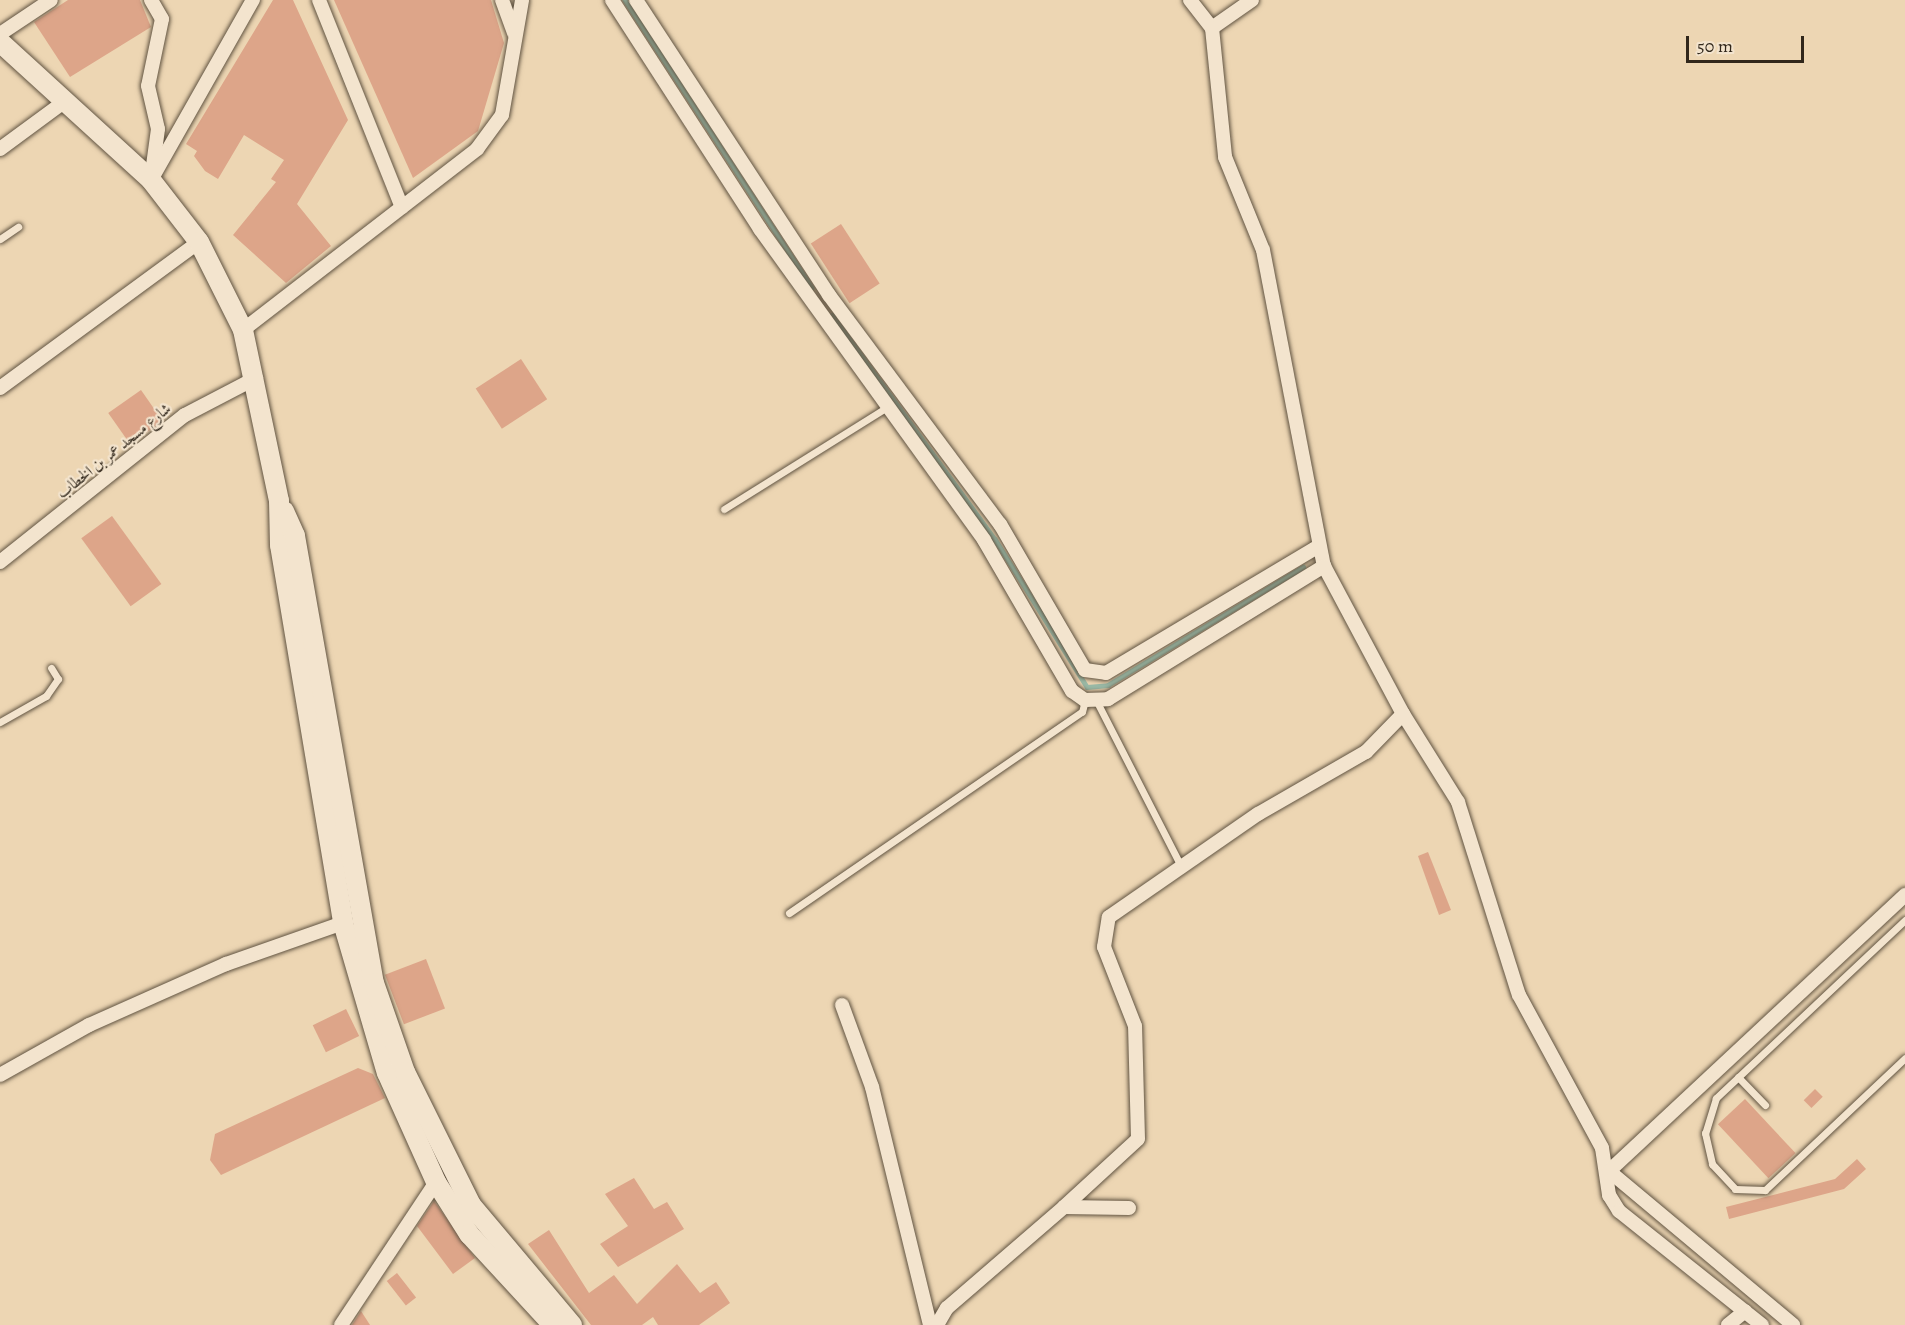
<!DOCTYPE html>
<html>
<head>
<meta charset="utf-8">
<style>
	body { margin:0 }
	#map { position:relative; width:1905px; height:1325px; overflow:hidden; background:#edd6b3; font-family:Alegreya,Amiri,serif }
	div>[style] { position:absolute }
	.stream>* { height:4.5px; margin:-2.25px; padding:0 2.25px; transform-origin:2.25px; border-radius:2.25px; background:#9abaa7 }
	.building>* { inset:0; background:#dda589; transform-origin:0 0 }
	.roads { filter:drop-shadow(0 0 2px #605341) drop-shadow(0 0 2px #605341) }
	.lane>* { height:7px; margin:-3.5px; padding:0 3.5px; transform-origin:3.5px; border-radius:3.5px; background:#f3e4ce }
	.street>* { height:14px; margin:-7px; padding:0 7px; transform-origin:7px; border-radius:7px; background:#f3e4ce }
	.secondary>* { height:20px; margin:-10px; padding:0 10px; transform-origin:10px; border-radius:10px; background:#f3e4ce }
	span { translate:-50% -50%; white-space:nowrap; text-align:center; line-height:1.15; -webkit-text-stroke:4.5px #f3e4ce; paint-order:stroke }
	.street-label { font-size:16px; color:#31271b }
	.scale { position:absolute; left:1686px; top:36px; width:118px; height:27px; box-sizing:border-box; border:3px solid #31271b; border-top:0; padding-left:8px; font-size:18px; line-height:21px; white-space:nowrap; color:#31271b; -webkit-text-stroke:4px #f3e4ce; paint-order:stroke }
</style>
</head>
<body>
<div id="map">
	<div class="stream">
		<i style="left:625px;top:0;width:343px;rotate:57deg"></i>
		<i style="left:832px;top:315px;width:277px;rotate:54deg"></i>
		<i style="left:995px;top:539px;width:174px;rotate:58.1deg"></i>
		<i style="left:1087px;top:687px;width:21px;rotate:-5deg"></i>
		<i style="left:1108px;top:685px;width:228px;rotate:-31.2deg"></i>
	</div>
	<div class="building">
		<i style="clip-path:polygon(68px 0,140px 0,151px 27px,70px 77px,34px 22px)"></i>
		<i style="clip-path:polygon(273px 0,293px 0,348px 120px,297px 204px,331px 246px,286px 283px,233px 235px,276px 182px,271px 179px,284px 160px,244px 135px,218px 179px,205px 171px,194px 156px,197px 151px,186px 144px)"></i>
		<i style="clip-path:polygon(334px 0,491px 0,504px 43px,478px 131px,413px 178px)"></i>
		<i style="left:841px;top:224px;width:71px;height:36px;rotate:57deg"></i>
		<i style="left:521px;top:359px;width:48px;height:54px;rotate:57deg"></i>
		<i style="left:141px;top:390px;width:38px;height:40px;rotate:55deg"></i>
		<i style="left:112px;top:516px;width:84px;height:38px;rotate:54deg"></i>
		<i style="clip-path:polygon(1428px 852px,1451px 910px,1439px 915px,1418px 856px)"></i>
		<i style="left:426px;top:959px;width:53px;height:44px;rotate:69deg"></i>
		<i style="left:346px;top:1009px;width:30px;height:37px;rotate:64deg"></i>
		<i style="clip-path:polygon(358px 1068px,373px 1074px,385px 1098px,221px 1175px,210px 1160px,215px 1134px)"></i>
		<i style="left:1815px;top:1089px;width:11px;height:16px;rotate:45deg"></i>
		<i style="left:1745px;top:1099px;width:74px;height:37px;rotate:47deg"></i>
		<i style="clip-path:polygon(1857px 1159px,1866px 1169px,1844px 1189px,1729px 1219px,1726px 1207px,1835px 1179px)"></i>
		<i style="clip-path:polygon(634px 1178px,654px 1209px,667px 1202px,684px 1229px,618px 1267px,600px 1244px,628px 1226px,605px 1194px)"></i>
		<i style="clip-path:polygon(434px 1201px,475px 1258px,453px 1274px,417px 1226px)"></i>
		<i style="clip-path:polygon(549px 1230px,589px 1293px,614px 1275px,637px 1304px,677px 1264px,700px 1293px,716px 1282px,730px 1303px,699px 1325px,658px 1325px,653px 1317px,642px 1325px,591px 1325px,528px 1244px)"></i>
		<i style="left:397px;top:1273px;width:31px;height:13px;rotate:52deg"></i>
		<i style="clip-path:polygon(361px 1311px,370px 1325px,352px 1325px)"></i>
	</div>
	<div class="roads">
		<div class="lane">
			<i style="left:0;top:239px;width:22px;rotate:-34deg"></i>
			<i style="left:724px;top:509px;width:192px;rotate:-32deg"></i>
			<i style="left:1097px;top:702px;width:186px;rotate:62.9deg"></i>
			<i style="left:0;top:722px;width:53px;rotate:-29.5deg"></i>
			<i style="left:46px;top:696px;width:21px;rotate:-55deg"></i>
			<i style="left:58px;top:679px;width:13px;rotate:-122deg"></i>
			<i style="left:789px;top:913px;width:355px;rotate:-34.5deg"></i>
			<i style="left:1082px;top:712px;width:12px;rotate:-76deg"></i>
			<i style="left:1905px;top:920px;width:260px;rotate:136.7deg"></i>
			<i style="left:1716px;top:1098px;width:37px;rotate:107deg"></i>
			<i style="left:1705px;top:1133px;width:32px;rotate:77deg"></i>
			<i style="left:1712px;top:1164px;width:34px;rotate:47deg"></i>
			<i style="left:1735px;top:1189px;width:30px;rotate:2deg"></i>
			<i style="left:1765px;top:1190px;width:192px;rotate:-43.3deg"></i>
			<i style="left:1738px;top:1077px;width:39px;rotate:46deg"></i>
		</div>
		<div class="street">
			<i style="left:151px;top:0;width:22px;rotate:60deg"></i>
			<i style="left:162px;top:19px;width:68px;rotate:101.8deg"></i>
			<i style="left:148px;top:86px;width:44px;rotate:76.9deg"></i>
			<i style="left:158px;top:129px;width:51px;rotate:97.8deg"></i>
			<i style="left:151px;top:180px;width:207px;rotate:-60.5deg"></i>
			<i style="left:319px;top:0;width:223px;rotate:68.2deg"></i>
			<i style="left:502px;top:0;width:35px;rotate:70deg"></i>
			<i style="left:612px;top:0;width:273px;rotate:57.1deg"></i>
			<i style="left:760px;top:229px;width:383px;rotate:54.2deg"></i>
			<i style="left:984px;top:540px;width:175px;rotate:59.8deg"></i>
			<i style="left:1072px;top:691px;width:16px;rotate:35deg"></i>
			<i style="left:1085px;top:700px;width:23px;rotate:-2deg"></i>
			<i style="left:1108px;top:699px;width:254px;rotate:-31.6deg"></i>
			<i style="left:636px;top:0;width:353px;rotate:56.8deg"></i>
			<i style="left:829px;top:295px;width:286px;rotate:53.3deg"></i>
			<i style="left:1000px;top:524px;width:169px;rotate:59.8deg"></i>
			<i style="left:1085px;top:670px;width:21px;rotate:8deg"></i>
			<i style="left:1106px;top:673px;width:246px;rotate:-30.8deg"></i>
			<i style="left:1190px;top:0;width:36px;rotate:52deg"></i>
			<i style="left:1252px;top:0;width:49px;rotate:145deg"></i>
			<i style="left:1212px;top:28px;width:130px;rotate:84.2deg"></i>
			<i style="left:1225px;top:157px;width:100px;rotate:67.8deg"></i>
			<i style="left:1263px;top:250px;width:322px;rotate:79.1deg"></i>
			<i style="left:1324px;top:566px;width:168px;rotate:61.9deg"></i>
			<i style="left:1403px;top:714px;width:104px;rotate:58deg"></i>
			<i style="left:1458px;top:802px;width:202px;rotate:72.5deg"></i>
			<i style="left:1519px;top:995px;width:174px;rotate:61.5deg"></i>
			<i style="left:1602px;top:1148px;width:48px;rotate:81.5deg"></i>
			<i style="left:1609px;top:1195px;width:19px;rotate:58deg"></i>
			<i style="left:1619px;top:1211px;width:183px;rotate:38.6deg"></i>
			<i style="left:0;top:34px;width:61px;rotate:-33.7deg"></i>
			<i style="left:0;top:149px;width:79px;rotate:-36.3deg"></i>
			<i style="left:243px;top:330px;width:296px;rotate:-37.7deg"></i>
			<i style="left:477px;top:149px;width:42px;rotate:-53.7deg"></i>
			<i style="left:502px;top:115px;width:117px;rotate:-80.1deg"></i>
			<i style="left:0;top:388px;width:247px;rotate:-36.3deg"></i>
			<i style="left:0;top:562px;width:236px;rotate:-38.5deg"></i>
			<i style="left:185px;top:415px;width:80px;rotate:-27.5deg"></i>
			<i style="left:842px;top:1005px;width:87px;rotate:69.9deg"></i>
			<i style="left:872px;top:1087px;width:245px;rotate:76.3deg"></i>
			<i style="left:0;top:1075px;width:102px;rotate:-29.3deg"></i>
			<i style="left:89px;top:1025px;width:150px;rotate:-24deg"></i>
			<i style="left:226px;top:964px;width:124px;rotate:-19.3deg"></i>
			<i style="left:1609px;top:1171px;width:405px;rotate:-43deg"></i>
			<i style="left:1609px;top:1171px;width:240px;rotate:39.9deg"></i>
			<i style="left:1064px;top:1207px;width:100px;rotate:-42.6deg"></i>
			<i style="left:1138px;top:1139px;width:113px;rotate:-91.5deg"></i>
			<i style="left:1135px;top:1026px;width:85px;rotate:-111.4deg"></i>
			<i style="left:1104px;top:947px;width:30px;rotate:-81deg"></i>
			<i style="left:1109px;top:917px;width:181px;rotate:-34.7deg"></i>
			<i style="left:1258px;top:814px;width:125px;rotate:-29.9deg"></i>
			<i style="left:1366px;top:752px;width:53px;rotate:-45.8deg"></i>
			<i style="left:341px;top:1325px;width:172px;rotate:-56.4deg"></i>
			<i style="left:937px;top:1325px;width:20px;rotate:-60deg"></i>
			<i style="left:947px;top:1308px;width:155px;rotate:-40.8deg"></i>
			<i style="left:1064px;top:1207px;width:65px;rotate:0.9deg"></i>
			<i style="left:1728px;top:1325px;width:22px;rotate:-39deg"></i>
		</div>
		<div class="secondary">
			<i style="left:0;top:42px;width:205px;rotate:42.4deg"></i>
			<i style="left:151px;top:180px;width:78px;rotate:52.3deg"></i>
			<i style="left:199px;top:242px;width:98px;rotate:63.4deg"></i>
			<i style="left:243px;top:330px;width:175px;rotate:78.1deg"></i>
			<i style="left:279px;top:501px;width:44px;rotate:88.7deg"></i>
			<i style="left:280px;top:545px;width:383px;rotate:80.5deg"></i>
			<i style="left:343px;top:923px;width:156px;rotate:73.7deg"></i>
			<i style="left:387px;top:1073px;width:120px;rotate:65.8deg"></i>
			<i style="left:436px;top:1182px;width:62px;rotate:57.6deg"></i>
			<i style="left:469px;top:1234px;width:124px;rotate:47.3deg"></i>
			<i style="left:284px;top:511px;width:27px;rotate:66deg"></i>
			<i style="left:295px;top:536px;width:454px;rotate:80deg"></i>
			<i style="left:374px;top:983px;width:94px;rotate:70.8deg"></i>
			<i style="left:405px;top:1072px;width:148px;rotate:63.6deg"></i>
			<i style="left:471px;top:1205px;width:157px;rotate:49.9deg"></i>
		</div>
	</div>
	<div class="street-label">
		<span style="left:114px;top:451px;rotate:-39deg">شارع مسجد عمر بن الخطاب</span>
	</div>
	<div class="scale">50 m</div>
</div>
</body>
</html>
